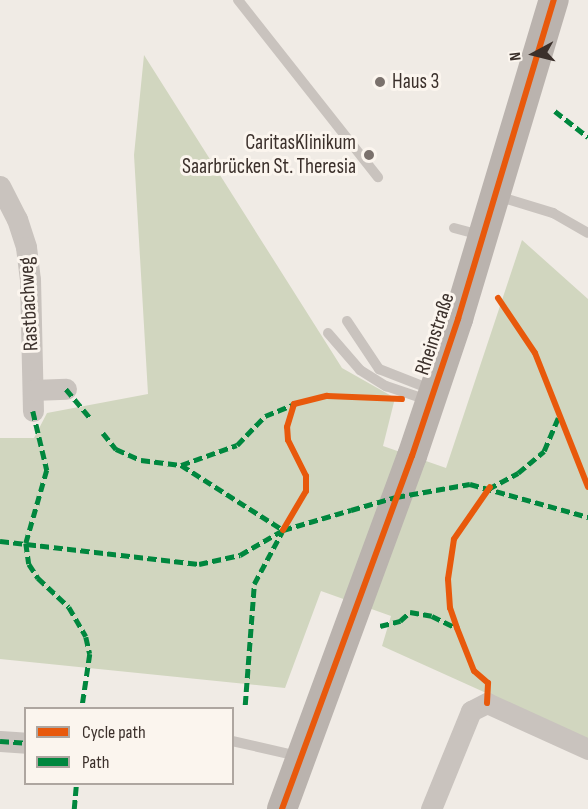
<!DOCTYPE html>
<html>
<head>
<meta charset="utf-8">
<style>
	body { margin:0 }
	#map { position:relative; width:588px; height:809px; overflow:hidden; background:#f0ebe5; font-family:"Sofia Sans Condensed",sans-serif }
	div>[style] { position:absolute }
	.green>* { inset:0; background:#d1d6bf }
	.lane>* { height:10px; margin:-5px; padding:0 5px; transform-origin:5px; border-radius:5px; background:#c9c3be }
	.street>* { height:21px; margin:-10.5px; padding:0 10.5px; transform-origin:10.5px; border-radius:10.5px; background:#c9c3be }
	.secondary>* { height:30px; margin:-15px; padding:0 15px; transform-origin:15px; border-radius:15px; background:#bab3ae }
	.quiet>* { height:4.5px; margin-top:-2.25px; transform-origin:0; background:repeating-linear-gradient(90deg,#00873e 0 9px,transparent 0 13.5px) }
	.cycleway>* { height:6px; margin:-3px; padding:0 3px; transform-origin:3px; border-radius:3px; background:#e8590c }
	.dots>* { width:16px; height:16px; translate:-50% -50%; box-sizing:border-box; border:3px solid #fbf5ee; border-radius:50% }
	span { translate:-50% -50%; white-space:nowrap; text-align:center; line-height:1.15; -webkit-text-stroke:6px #fbf5ee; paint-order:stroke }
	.poi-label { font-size:21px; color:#3b302b }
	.left { translate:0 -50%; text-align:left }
	.right { translate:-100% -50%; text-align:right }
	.street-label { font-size:21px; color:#3b302b }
	.legend { position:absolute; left:24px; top:707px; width:210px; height:78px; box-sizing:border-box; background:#fbf5ee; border:2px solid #aea6a0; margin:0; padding:8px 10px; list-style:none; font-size:18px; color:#3b302b }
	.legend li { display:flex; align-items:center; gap:12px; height:30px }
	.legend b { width:30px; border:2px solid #aea6a0 }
	.north { position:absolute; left:504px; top:24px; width:60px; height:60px; -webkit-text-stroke:4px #fbf5ee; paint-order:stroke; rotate:263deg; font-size:16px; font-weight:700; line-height:24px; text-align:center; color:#3b302b }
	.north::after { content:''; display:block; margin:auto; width:21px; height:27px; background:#3b302b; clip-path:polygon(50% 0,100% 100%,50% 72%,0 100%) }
</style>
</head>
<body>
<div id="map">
	<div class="green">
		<i style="clip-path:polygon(144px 55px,342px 368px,395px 398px,383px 446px,446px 468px,522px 240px,588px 299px,588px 739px,382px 646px,391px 616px,321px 591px,285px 688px,0 659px,0 438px,34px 438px,47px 413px,148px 394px,134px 155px)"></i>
	</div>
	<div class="lane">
		<i style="left:238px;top:0;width:226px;rotate:51.7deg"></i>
		<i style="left:497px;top:196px;width:59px;rotate:16.9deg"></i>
		<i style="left:553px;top:213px;width:40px;rotate:29.7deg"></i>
		<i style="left:454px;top:228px;width:27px;rotate:15deg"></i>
		<i style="left:347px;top:321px;width:58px;rotate:56.3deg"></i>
		<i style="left:379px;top:369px;width:58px;rotate:21.3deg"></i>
		<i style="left:328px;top:333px;width:49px;rotate:49.1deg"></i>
		<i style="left:360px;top:370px;width:31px;rotate:32deg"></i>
		<i style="left:386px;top:386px;width:46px;rotate:18.8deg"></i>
		<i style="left:232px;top:741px;width:68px;rotate:12.8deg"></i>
	</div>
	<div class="street">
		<i style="left:0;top:186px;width:37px;rotate:63deg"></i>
		<i style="left:17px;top:219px;width:29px;rotate:72deg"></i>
		<i style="left:26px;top:247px;width:32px;rotate:83deg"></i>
		<i style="left:30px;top:279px;width:132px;rotate:88.7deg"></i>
		<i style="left:33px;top:390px;width:33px;rotate:-2deg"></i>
		<i style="left:0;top:741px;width:26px;rotate:4deg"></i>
		<i style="left:431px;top:809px;width:106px;rotate:-67.8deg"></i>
		<i style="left:471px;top:711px;width:18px;rotate:-27deg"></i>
		<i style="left:487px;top:703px;width:111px;rotate:24.5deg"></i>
	</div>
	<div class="secondary">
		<i style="left:282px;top:809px;width:376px;rotate:-69.8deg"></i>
		<i style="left:412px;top:456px;width:145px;rotate:-71.4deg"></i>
		<i style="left:458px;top:319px;width:333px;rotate:-73.3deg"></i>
	</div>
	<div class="quiet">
		<i style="left:555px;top:111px;width:42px;rotate:38.2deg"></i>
		<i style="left:66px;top:389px;width:38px;rotate:50deg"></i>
		<i style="left:33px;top:411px;width:61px;rotate:76.7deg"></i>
		<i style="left:47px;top:470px;width:76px;rotate:106deg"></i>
		<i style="left:26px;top:543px;width:21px;rotate:82deg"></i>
		<i style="left:29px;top:564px;width:17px;rotate:57deg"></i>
		<i style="left:38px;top:578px;width:42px;rotate:43.1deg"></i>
		<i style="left:69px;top:607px;width:34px;rotate:60deg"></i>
		<i style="left:86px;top:637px;width:17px;rotate:77deg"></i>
		<i style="left:90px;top:654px;width:55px;rotate:98.4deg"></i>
		<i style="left:103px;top:433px;width:21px;rotate:51deg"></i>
		<i style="left:116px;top:449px;width:27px;rotate:24deg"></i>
		<i style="left:141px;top:460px;width:40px;rotate:7.1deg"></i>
		<i style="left:181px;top:465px;width:59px;rotate:-19.7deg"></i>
		<i style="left:237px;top:445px;width:40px;rotate:-46deg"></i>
		<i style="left:265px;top:416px;width:31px;rotate:-22deg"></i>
		<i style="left:181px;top:465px;width:121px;rotate:32.5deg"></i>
		<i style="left:488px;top:489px;width:34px;rotate:-28deg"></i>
		<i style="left:518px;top:473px;width:34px;rotate:-40deg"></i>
		<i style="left:544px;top:451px;width:36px;rotate:-67deg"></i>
		<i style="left:0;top:541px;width:200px;rotate:6.6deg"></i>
		<i style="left:199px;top:564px;width:42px;rotate:-12.4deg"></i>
		<i style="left:240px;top:555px;width:50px;rotate:-30.2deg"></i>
		<i style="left:283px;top:530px;width:71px;rotate:-16.4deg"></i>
		<i style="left:351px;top:510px;width:47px;rotate:-16.1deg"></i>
		<i style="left:396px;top:497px;width:75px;rotate:-10deg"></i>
		<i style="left:470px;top:484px;width:123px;rotate:15.6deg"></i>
		<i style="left:380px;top:626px;width:21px;rotate:-14deg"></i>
		<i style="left:400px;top:621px;width:13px;rotate:-42deg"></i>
		<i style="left:410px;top:612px;width:22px;rotate:10deg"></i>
		<i style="left:432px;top:616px;width:28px;rotate:26deg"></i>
		<i style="left:245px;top:705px;width:121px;rotate:-85.7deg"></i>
		<i style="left:254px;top:584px;width:59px;rotate:-61.7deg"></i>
		<i style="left:0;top:741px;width:26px;rotate:4deg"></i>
		<i style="left:74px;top:809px;width:25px;rotate:-85deg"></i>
	</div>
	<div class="cycleway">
		<i style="left:498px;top:298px;width:66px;rotate:56.1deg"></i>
		<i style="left:535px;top:353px;width:144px;rotate:68.4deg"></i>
		<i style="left:283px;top:530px;width:45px;rotate:-59.5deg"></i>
		<i style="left:306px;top:491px;width:15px;rotate:-90deg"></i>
		<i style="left:306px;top:476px;width:40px;rotate:-116.6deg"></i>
		<i style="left:288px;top:440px;width:13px;rotate:-94deg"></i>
		<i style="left:287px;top:427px;width:24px;rotate:-73deg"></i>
		<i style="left:294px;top:404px;width:34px;rotate:-14deg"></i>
		<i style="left:327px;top:396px;width:75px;rotate:2.3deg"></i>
		<i style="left:487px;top:703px;width:20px;rotate:-87deg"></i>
		<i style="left:488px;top:683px;width:18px;rotate:-139deg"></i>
		<i style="left:474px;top:671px;width:46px;rotate:-111.6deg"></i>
		<i style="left:457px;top:628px;width:21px;rotate:-109deg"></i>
		<i style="left:450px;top:608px;width:29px;rotate:-94deg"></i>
		<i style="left:448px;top:579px;width:40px;rotate:-81.5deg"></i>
		<i style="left:454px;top:539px;width:63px;rotate:-55.3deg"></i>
		<i style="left:282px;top:809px;width:376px;rotate:-69.8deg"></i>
		<i style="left:412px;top:456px;width:145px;rotate:-71.4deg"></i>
		<i style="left:458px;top:319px;width:333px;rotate:-73.3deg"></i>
	</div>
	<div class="dots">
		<i style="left:380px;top:82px;background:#7a716c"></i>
		<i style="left:369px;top:155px;background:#7a716c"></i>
	</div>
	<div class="poi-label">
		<span class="left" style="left:392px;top:82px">Haus 3</span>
		<span class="right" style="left:356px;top:155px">CaritasKlinikum<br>Saarbrücken St. Theresia</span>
	</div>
	<div class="street-label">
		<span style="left:29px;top:304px;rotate:-93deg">Rastbachweg</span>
		<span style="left:435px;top:334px;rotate:-72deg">Rheinstraße</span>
	</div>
	<ul class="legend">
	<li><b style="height:8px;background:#e8590c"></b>Cycle path</li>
	<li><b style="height:8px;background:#00873e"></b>Path</li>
	</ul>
	<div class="north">N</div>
</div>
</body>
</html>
